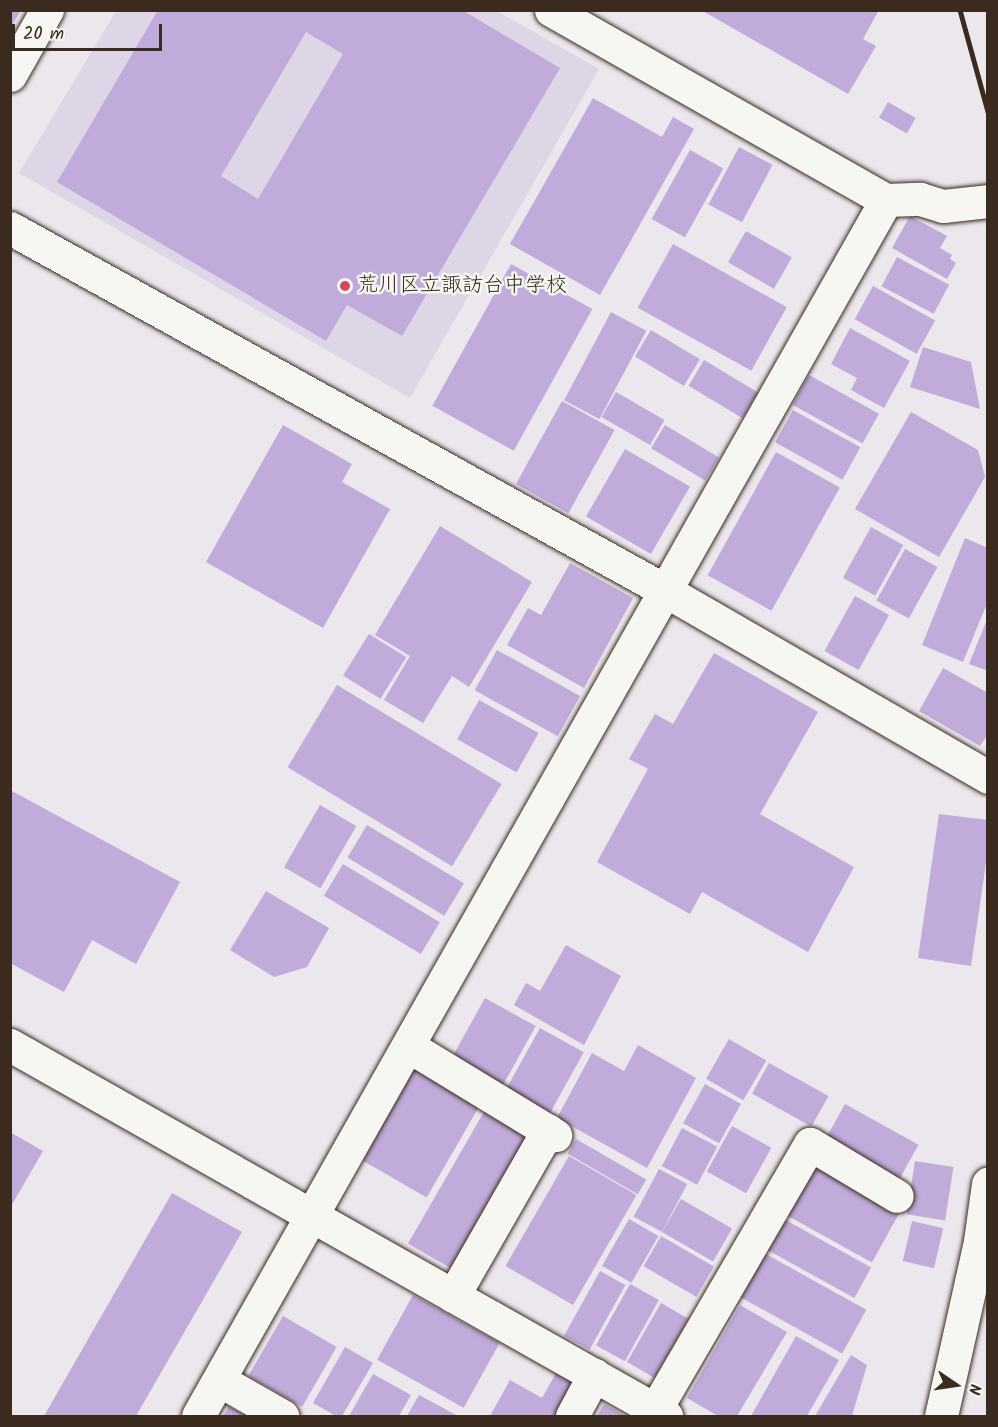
<!DOCTYPE html>
<html>
<head>
<meta charset="utf-8">
<style>
	body { margin:0 }
	#map { position:relative; width:998px; height:1427px; overflow:hidden; background:#ebe7ed; font-family:Kalam,"Klee One",sans-serif }
	div>[style] { position:absolute }
	.built>* { inset:0; background:#ded5e7 }
	.building>* { inset:0; background:#c0abda; transform-origin:0 0 }
	.roads { filter:drop-shadow(0 0 2px #3b2a1e) drop-shadow(0 0 2px #3b2a1e) }
	.minor>* { height:33px; margin:-16.5px; padding:0 16.5px; transform-origin:16.5px; border-radius:16.5px; background:#f6f6f2 }
	.rail>* { height:4.5px; margin:-2.25px; padding:0 2.25px; transform-origin:2.25px; border-radius:2.25px; background:#3b2a1e }
	.dots>* { width:16px; height:16px; translate:-50% -50%; box-sizing:border-box; border:3px solid #f6f6f2; border-radius:50% }
	span { translate:-50% -50%; white-space:nowrap; text-align:center; line-height:1.15; -webkit-text-stroke:5px #f6f6f2; paint-order:stroke }
	.poi-label { font-size:21px; color:#3b2a1e }
	.left { translate:0 -50%; text-align:left }
	.frame { position:absolute; inset:0; border:12px solid #3b2a1e; pointer-events:none }
	.north { position:absolute; left:926px; top:1355px; width:60px; height:60px; -webkit-text-stroke:4px #f6f6f2; paint-order:stroke; rotate:103deg; font-size:16px; font-weight:700; line-height:24px; text-align:center; color:#3b2a1e }
	.north::after { content:''; display:block; margin:auto; width:21px; height:27px; background:#3b2a1e; clip-path:polygon(50% 0,100% 100%,50% 72%,0 100%) }
	.scale { position:absolute; left:12px; top:24px; width:150px; height:27px; box-sizing:border-box; border:3px solid #3b2a1e; border-top:0; padding-left:8px; font-size:18px; line-height:21px; white-space:nowrap; color:#3b2a1e; -webkit-text-stroke:4px #f6f6f2; paint-order:stroke }
</style>
</head>
<body>
<div id="map">
	<div class="built">
		<i style="clip-path:polygon(116px 11px,497px 11px,599px 69px,410px 398px,19px 173px)"></i>
	</div>
	<div class="building">
		<i style="clip-path:polygon(10px 10px,21px 10px,10px 29px)"></i>
		<i style="clip-path:polygon(evenodd,158px 10px,462px 10px,560px 68px,402px 336px,347px 305px,326px 341px,57px 182px,158px 10px,306px 32px,343px 54px,258px 199px,221px 176px,306px 32px)"></i>
		<i style="clip-path:polygon(701px 10px,879px 10px,863px 39px,876px 46px,848px 94px)"></i>
		<i style="clip-path:polygon(593px 98px,662px 137px,673px 117px,694px 129px,600px 295px,510px 244px)"></i>
		<i style="left:888px;top:102px;width:32px;height:18px;rotate:30deg"></i>
		<i style="left:739px;top:147px;width:38px;height:65px;rotate:28deg"></i>
		<i style="left:690px;top:150px;width:38px;height:79px;rotate:29deg"></i>
		<i style="clip-path:polygon(910px 216px,947px 236px,940px 248px,952px 255px,950px 259px,956px 263px,947px 279px,892px 248px)"></i>
		<i style="left:746px;top:231px;width:53px;height:36px;rotate:30deg"></i>
		<i style="left:673px;top:244px;width:130px;height:73px;rotate:29deg"></i>
		<i style="left:897px;top:257px;width:59px;height:33px;rotate:28deg"></i>
		<i style="left:511px;top:264px;width:93px;height:162px;rotate:29deg"></i>
		<i style="left:873px;top:286px;width:71px;height:38px;rotate:29deg"></i>
		<i style="left:611px;top:312px;width:40px;height:100px;rotate:28deg"></i>
		<i style="clip-path:polygon(850px 328px,910px 361px,884px 408px,851px 390px,857px 378px,831px 364px)"></i>
		<i style="left:651px;top:330px;width:57px;height:31px;rotate:31deg"></i>
		<i style="clip-path:polygon(923px 347px,971px 362px,980px 409px,910px 387px)"></i>
		<i style="left:704px;top:360px;width:63px;height:30px;rotate:31deg"></i>
		<i style="left:809px;top:375px;width:80px;height:34px;rotate:29deg"></i>
		<i style="left:616px;top:392px;width:56px;height:29px;rotate:30deg"></i>
		<i style="left:562px;top:401px;width:60px;height:95px;rotate:29deg"></i>
		<i style="left:793px;top:410px;width:77px;height:37px;rotate:29deg"></i>
		<i style="clip-path:polygon(911px 412px,978px 450px,985px 477px,939px 557px,855px 509px)"></i>
		<i style="clip-path:polygon(283px 425px,352px 464px,342px 482px,390px 509px,323px 628px,206px 562px)"></i>
		<i style="left:665px;top:425px;width:63px;height:27px;rotate:31deg"></i>
		<i style="left:625px;top:449px;width:75px;height:78px;rotate:30deg"></i>
		<i style="left:776px;top:452px;width:73px;height:141px;rotate:29deg"></i>
		<i style="clip-path:polygon(440px 526px,532px 582px,469px 687px,452px 676px,423px 723px,384px 700px,410px 656px,375px 635px)"></i>
		<i style="left:871px;top:527px;width:37px;height:58px;rotate:29deg"></i>
		<i style="clip-path:polygon(965px 538px,988px 548px,988px 601px,963px 662px,922px 645px)"></i>
		<i style="left:905px;top:549px;width:37px;height:59px;rotate:29deg"></i>
		<i style="clip-path:polygon(570px 563px,633px 598px,584px 688px,507px 645px,528px 608px,541px 615px)"></i>
		<i style="left:855px;top:596px;width:39px;height:63px;rotate:29deg"></i>
		<i style="clip-path:polygon(988px 617px,988px 671px,969px 664px)"></i>
		<i style="left:369px;top:634px;width:44px;height:49px;rotate:32deg"></i>
		<i style="left:497px;top:650px;width:95px;height:46px;rotate:29deg"></i>
		<i style="clip-path:polygon(714px 653px,818px 712px,760px 814px,854px 867px,808px 952px,702px 892px,690px 914px,597px 862px,648px 769px,629px 759px,655px 714px,673px 724px)"></i>
		<i style="clip-path:polygon(943px 668px,988px 693px,988px 734px,980px 746px,919px 711px)"></i>
		<i style="left:337px;top:685px;width:192px;height:96px;rotate:31deg"></i>
		<i style="left:479px;top:700px;width:68px;height:45px;rotate:29deg"></i>
		<i style="clip-path:polygon(10px 790px,180px 882px,136px 964px,92px 940px,64px 992px,10px 963px)"></i>
		<i style="left:320px;top:805px;width:42px;height:72px;rotate:30deg"></i>
		<i style="clip-path:polygon(939px 814px,988px 820px,988px 849px,971px 966px,918px 958px)"></i>
		<i style="left:367px;top:825px;width:113px;height:38px;rotate:31deg"></i>
		<i style="left:343px;top:864px;width:113px;height:37px;rotate:31deg"></i>
		<i style="clip-path:polygon(266px 891px,329px 928px,307px 967px,274px 977px,230px 950px)"></i>
		<i style="clip-path:polygon(566px 945px,621px 976px,584px 1045px,514px 1005px,526px 983px,540px 991px)"></i>
		<i style="left:485px;top:998px;width:58px;height:71px;rotate:29deg"></i>
		<i style="left:540px;top:1028px;width:50px;height:72px;rotate:29deg"></i>
		<i style="left:729px;top:1039px;width:43px;height:46px;rotate:30deg"></i>
		<i style="clip-path:polygon(638px 1045px,696px 1078px,647px 1168px,557px 1118px,592px 1053px,624px 1071px)"></i>
		<i style="left:769px;top:1063px;width:68px;height:35px;rotate:29deg"></i>
		<i style="left:409px;top:1066px;width:81px;height:105px;rotate:30deg"></i>
		<i style="left:705px;top:1084px;width:41px;height:45px;rotate:29deg"></i>
		<i style="left:845px;top:1104px;width:84px;height:41px;rotate:29deg"></i>
		<i style="left:488px;top:1105px;width:58px;height:160px;rotate:30deg"></i>
		<i style="left:732px;top:1126px;width:45px;height:52px;rotate:29deg"></i>
		<i style="left:682px;top:1128px;width:40px;height:43px;rotate:28deg"></i>
		<i style="clip-path:polygon(10px 1132px,43px 1151px,10px 1208px)"></i>
		<i style="left:576px;top:1139px;width:81px;height:17px;rotate:30deg"></i>
		<i style="left:569px;top:1156px;width:78px;height:127px;rotate:30deg"></i>
		<i style="left:815px;top:1159px;width:100px;height:63px;rotate:29deg"></i>
		<i style="left:915px;top:1161px;width:39px;height:54px;rotate:9deg"></i>
		<i style="left:659px;top:1169px;width:32px;height:54px;rotate:28deg"></i>
		<i style="clip-path:polygon(172px 1193px,242px 1232px,136px 1416px,44px 1416px)"></i>
		<i style="left:681px;top:1199px;width:59px;height:38px;rotate:30deg"></i>
		<i style="left:782px;top:1218px;width:102px;height:35px;rotate:29deg"></i>
		<i style="left:629px;top:1219px;width:34px;height:54px;rotate:30deg"></i>
		<i style="left:912px;top:1221px;width:32px;height:41px;rotate:13deg"></i>
		<i style="left:661px;top:1236px;width:61px;height:35px;rotate:30deg"></i>
		<i style="left:764px;top:1253px;width:117px;height:50px;rotate:29deg"></i>
		<i style="left:600px;top:1271px;width:29px;height:74px;rotate:29deg"></i>
		<i style="left:630px;top:1284px;width:33px;height:70px;rotate:29deg"></i>
		<i style="left:413px;top:1295px;width:99px;height:74px;rotate:29deg"></i>
		<i style="left:661px;top:1303px;width:32px;height:68px;rotate:30deg"></i>
		<i style="clip-path:polygon(740px 1305px,787px 1332px,737px 1416px,718px 1416px,687px 1398px)"></i>
		<i style="left:283px;top:1316px;width:62px;height:69px;rotate:30deg"></i>
		<i style="clip-path:polygon(796px 1336px,839px 1360px,807px 1416px,751px 1416px)"></i>
		<i style="clip-path:polygon(345px 1347px,373px 1363px,342px 1416px,336px 1416px,313px 1403px)"></i>
		<i style="clip-path:polygon(851px 1355px,867px 1365px,852px 1416px,815px 1416px)"></i>
		<i style="clip-path:polygon(556px 1373px,584px 1388px,569px 1416px,490px 1416px,510px 1380px,542px 1398px)"></i>
		<i style="clip-path:polygon(373px 1374px,411px 1395px,399px 1416px,349px 1416px)"></i>
		<i style="clip-path:polygon(419px 1395px,458px 1416px,407px 1416px)"></i>
		<i style="clip-path:polygon(604px 1404px,626px 1416px,597px 1416px)"></i>
		<i style="clip-path:polygon(229px 1407px,247px 1416px,223px 1416px)"></i>
	</div>
	<div class="roads">
		<div class="minor">
			<i style="left:551px;top:10px;width:385px;rotate:29.6deg"></i>
			<i style="left:886px;top:200px;width:34px;rotate:-2deg"></i>
			<i style="left:920px;top:199px;width:24px;rotate:17deg"></i>
			<i style="left:943px;top:206px;width:45px;rotate:-6.3deg"></i>
			<i style="left:10px;top:75px;width:75px;rotate:-60.4deg"></i>
			<i style="left:10px;top:228px;width:750px;rotate:28.96deg"></i>
			<i style="left:666px;top:591px;width:372px;rotate:30deg"></i>
			<i style="left:10px;top:1045px;width:754px;rotate:29.49deg"></i>
			<i style="left:410px;top:1047px;width:170px;rotate:31.3deg"></i>
			<i style="left:453px;top:1296px;width:191px;rotate:-60.2deg"></i>
			<i style="left:219px;top:1380px;width:73px;rotate:29.7deg"></i>
			<i style="left:655px;top:1410px;width:308px;rotate:-59.8deg"></i>
			<i style="left:810px;top:1144px;width:101px;rotate:30.9deg"></i>
			<i style="left:198px;top:1416px;width:1397px;rotate:-60.5deg"></i>
			<i style="left:572px;top:1416px;width:47px;rotate:-61.8deg"></i>
			<i style="left:941px;top:1416px;width:179px;rotate:-77.4deg"></i>
			<i style="left:980px;top:1241px;width:58px;rotate:-82deg"></i>
		</div>
	</div>
	<div class="rail">
		<i style="left:960px;top:10px;width:106px;rotate:74.6deg"></i>
	</div>
	<div class="dots">
		<i style="left:345px;top:286px;background:#d1495b"></i>
	</div>
	<div class="poi-label">
		<span class="left" style="left:357px;top:286px">荒川区立諏訪台中学校</span>
	</div>
	<div class="frame"></div>
	<div class="north">N</div>
	<div class="scale">20 m</div>
</div>
</body>
</html>
